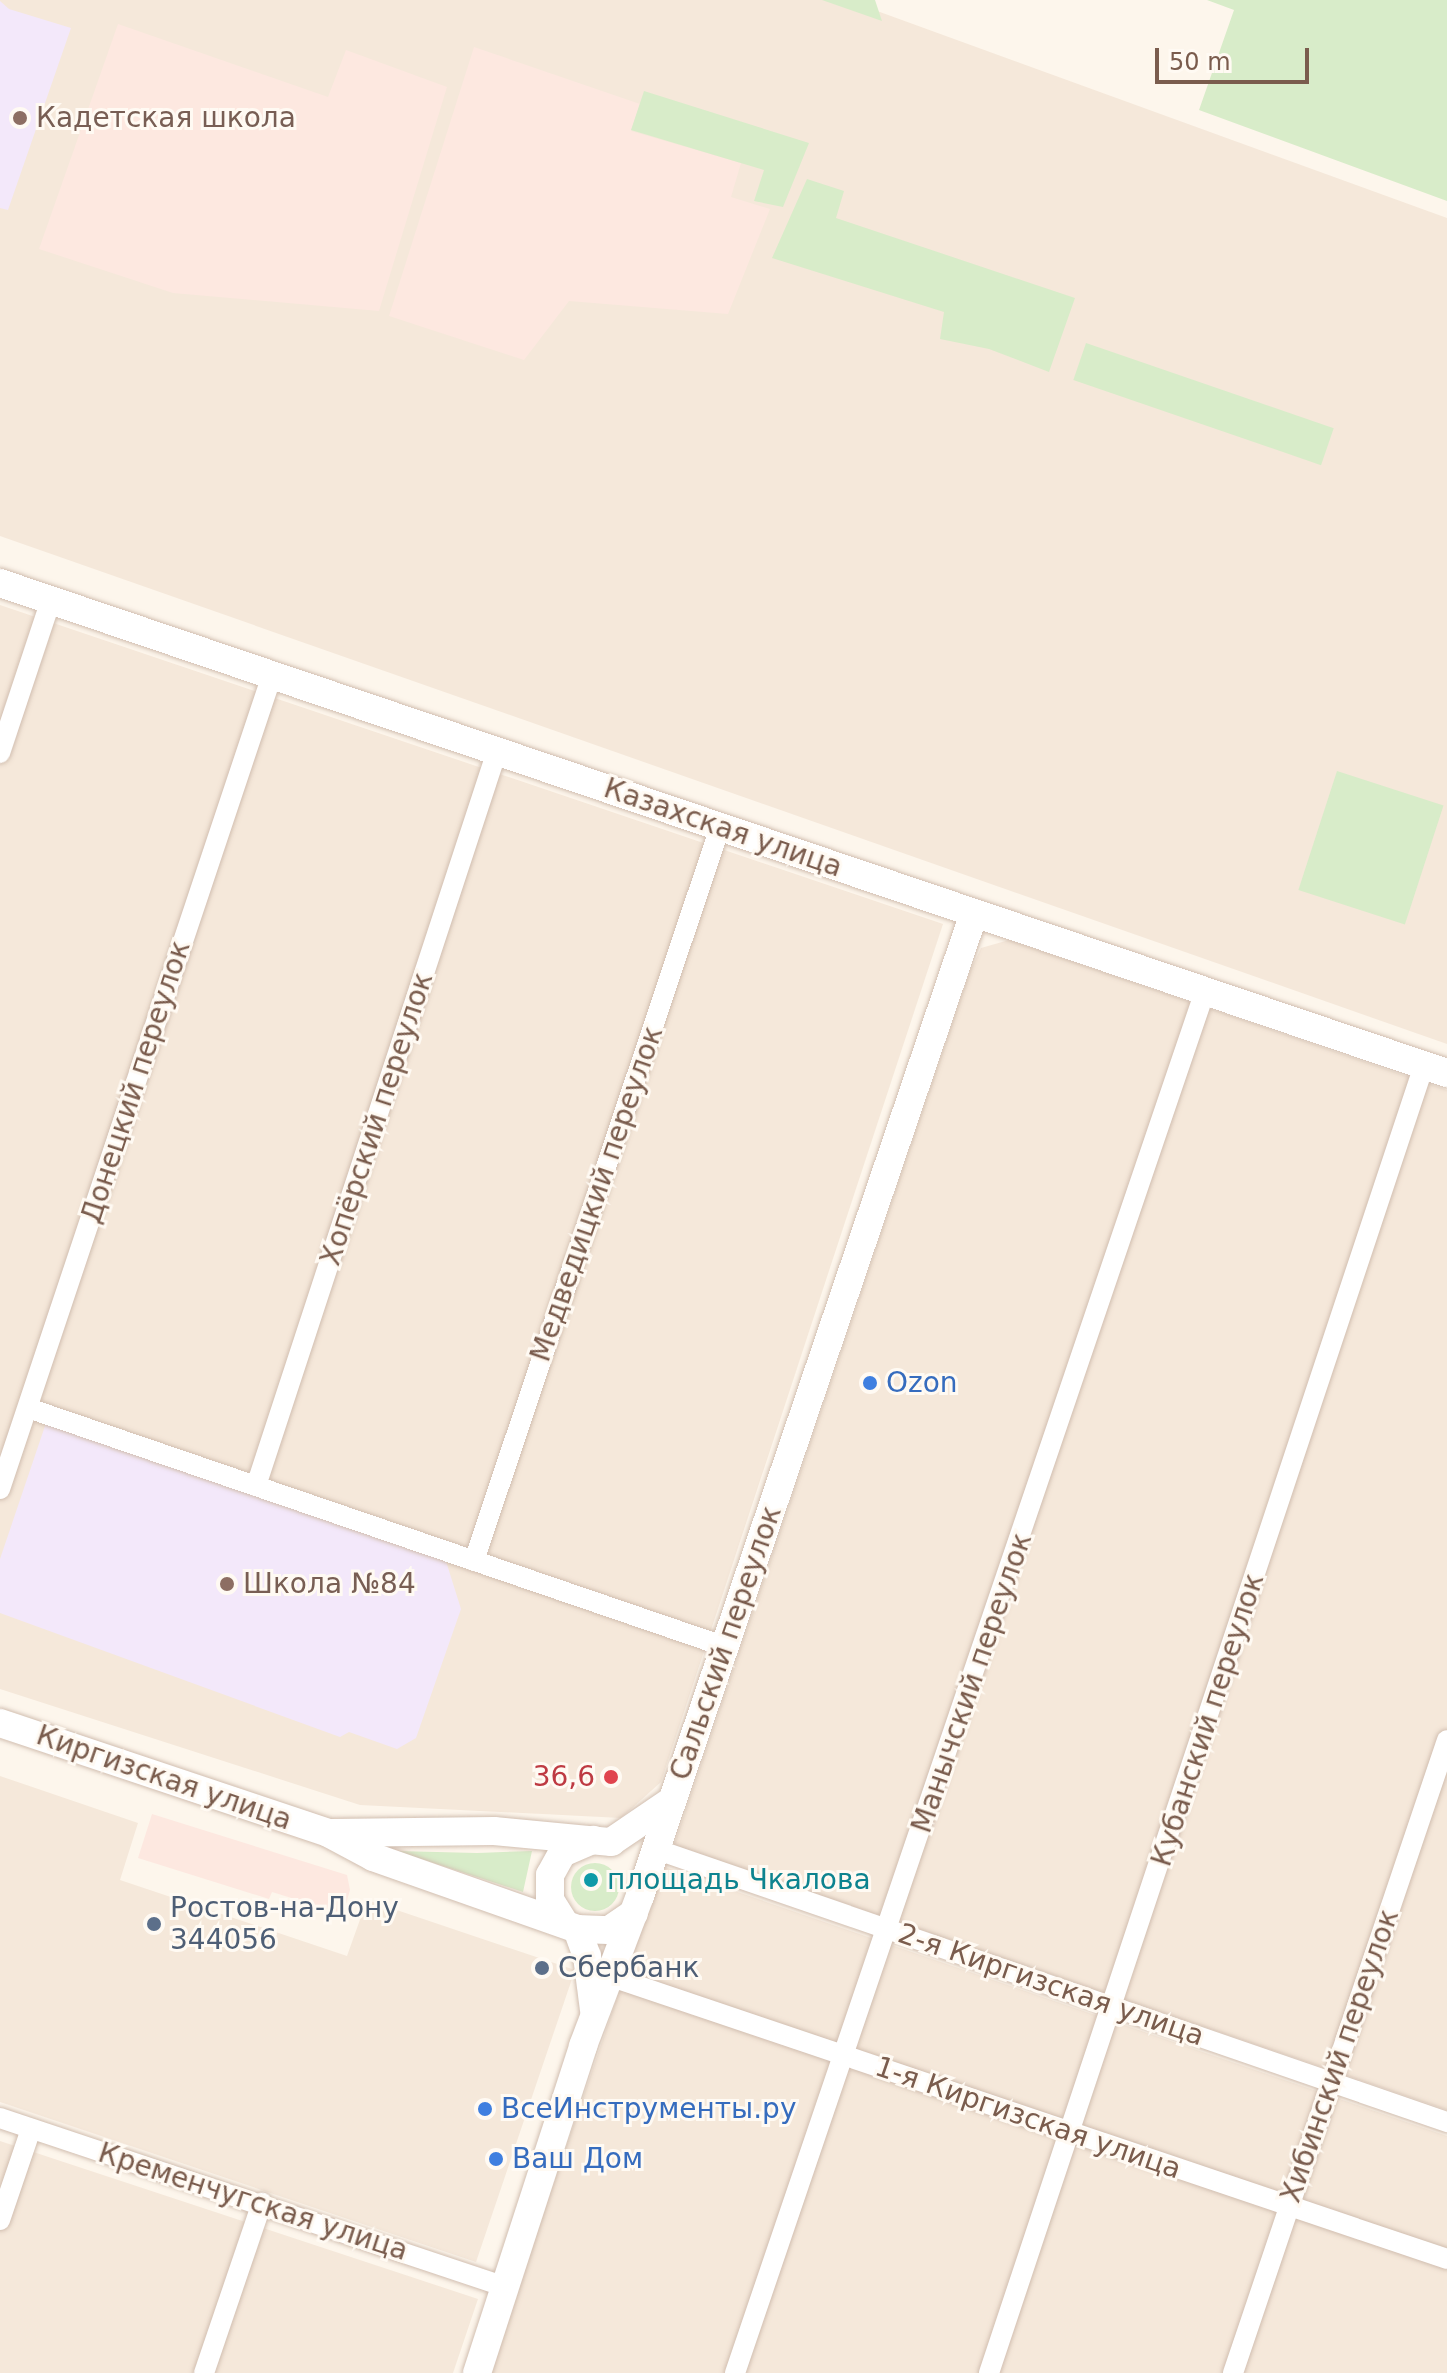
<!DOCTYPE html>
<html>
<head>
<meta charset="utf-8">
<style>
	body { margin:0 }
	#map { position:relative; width:1447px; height:2373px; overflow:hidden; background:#fdf6ec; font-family:"DejaVu Sans",sans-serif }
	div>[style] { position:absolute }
	.residential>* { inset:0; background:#f5e8da }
	.commercial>* { inset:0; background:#fde8e0 }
	.education>* { inset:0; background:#f3e8fa }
	.green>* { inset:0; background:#d8ecc9; transform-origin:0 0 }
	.round { border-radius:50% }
	.roads { filter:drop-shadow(0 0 2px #d1beb0) drop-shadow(0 0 2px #d1beb0) }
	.street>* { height:20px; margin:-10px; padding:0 10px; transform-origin:10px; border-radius:10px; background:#fff }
	.secondary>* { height:28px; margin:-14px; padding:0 14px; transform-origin:14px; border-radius:14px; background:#fff }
	.dots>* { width:22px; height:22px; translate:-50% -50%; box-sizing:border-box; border:4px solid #fffaf3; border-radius:50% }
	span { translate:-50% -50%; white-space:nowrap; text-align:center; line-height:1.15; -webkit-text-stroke:6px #fffaf3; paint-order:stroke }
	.education-label { font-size:28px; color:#785e54 }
	.left { translate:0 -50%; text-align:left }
	.street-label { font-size:28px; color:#7a5c4d }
	.shop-label { font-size:28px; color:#366cbe }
	.health-label { font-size:28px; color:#be3a42 }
	.right { translate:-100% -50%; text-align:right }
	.culture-label { font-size:28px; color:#0d838f }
	.service-label { font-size:28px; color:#4e5e75 }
	.scale { position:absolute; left:1155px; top:48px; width:154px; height:36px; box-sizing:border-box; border:4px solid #7a5c4d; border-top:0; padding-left:10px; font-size:24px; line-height:28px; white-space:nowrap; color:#7a5c4d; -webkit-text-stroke:6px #fffaf3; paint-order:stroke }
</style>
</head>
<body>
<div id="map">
	<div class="residential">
		<i style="clip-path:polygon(0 0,847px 0,1447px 218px,1447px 1044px,0 536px)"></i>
		<i style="clip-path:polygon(0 605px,943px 924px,661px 1782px,621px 1818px,360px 1805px,0 1689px)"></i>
		<i style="clip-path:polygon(1009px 940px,1447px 1090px,1447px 2110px,674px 1845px,971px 969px,981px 948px)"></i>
		<i style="clip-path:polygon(0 1776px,138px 1823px,120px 1880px,347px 1956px,367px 1900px,575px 1970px,476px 2262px,0 2102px)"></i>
		<i style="clip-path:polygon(662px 1866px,1447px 2136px,1447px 2373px,489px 2373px)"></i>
		<i style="clip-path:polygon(0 2141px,478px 2299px,453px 2373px,0 2373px)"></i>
	</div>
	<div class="commercial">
		<i style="clip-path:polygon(118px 24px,328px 97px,346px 50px,447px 87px,379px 311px,173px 293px,39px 249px)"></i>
		<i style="clip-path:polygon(474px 47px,640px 104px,631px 131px,741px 163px,731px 197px,770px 209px,728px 314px,569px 301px,524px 360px,389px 316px)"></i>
		<i style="clip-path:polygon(152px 1814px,347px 1875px,350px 1890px,343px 1914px,272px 1892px,269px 1899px,138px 1858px)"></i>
	</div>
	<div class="education">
		<i style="clip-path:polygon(0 1px,9px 9px,71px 28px,8px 210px,0 208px)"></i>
		<i style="clip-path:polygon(46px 1423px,445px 1558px,461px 1609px,416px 1738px,397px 1749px,349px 1732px,340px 1737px,0 1613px,0 1559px)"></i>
	</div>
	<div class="green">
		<i style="clip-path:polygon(822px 0,875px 0,882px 21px)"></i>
		<i style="clip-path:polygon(1207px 0,1447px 0,1447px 201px,1199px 110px,1234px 10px)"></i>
		<i style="clip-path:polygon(644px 91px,809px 143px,783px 207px,754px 201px,764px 170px,631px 130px)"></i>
		<i style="clip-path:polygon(807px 179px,844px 191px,836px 218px,1075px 298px,1049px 372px,989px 349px,940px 339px,944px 312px,772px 258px)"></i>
		<i style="left:1086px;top:343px;width:262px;height:39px;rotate:19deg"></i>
		<i style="left:1337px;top:771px;width:112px;height:125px;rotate:18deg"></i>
		<i style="clip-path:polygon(397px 1851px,477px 1853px,532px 1851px,523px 1892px)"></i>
		<i class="round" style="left:571px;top:1863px;width:48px;height:48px"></i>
	</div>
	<div class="roads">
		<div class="street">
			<i style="left:0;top:753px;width:161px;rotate:-71.6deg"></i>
			<i style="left:28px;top:1408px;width:738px;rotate:18.9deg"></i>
			<i style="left:256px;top:1486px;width:774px;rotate:-71.85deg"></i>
			<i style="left:0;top:1489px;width:858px;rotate:-71.52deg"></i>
			<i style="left:474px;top:1561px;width:774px;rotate:-71.47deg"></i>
			<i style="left:655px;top:1849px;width:838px;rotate:19.02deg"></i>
			<i style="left:609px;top:1976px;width:884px;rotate:18.66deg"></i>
			<i style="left:0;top:2118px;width:533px;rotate:18.47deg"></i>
			<i style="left:0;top:2220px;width:96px;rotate:-71.2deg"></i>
			<i style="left:204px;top:2373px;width:180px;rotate:-71.2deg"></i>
			<i style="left:735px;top:2373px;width:1460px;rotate:-71.22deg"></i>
			<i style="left:989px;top:2373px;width:1378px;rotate:-71.6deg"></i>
			<i style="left:1233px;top:2373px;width:668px;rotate:-71.32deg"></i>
		</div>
		<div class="secondary">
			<i style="left:0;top:583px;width:1528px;rotate:18.71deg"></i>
			<i style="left:0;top:1723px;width:346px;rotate:18.5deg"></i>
			<i style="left:328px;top:1833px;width:51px;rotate:28.1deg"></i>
			<i style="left:373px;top:1857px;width:216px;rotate:19.4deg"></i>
			<i style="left:577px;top:1929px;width:32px;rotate:2deg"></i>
			<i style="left:609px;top:1930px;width:30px;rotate:-34deg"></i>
			<i style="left:333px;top:1833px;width:161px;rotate:-0.7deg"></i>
			<i style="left:494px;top:1831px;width:118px;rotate:5.4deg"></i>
			<i style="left:611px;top:1842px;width:71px;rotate:-34.1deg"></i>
			<i style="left:565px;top:1924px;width:28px;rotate:-122deg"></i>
			<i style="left:550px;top:1900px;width:25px;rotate:-90deg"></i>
			<i style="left:550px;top:1875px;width:25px;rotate:-61deg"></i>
			<i style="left:562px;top:1853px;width:34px;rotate:-23deg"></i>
			<i style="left:577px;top:1929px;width:29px;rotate:70deg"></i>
			<i style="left:587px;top:1956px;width:54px;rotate:82.6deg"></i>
			<i style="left:477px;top:2373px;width:344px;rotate:-72deg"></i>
			<i style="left:583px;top:2046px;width:160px;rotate:-69.2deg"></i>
			<i style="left:640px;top:1896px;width:1038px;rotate:-71.23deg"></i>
		</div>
	</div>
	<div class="dots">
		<i style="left:20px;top:118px;background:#8d6e63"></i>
		<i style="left:870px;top:1383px;background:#3f7fe0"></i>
		<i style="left:227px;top:1584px;background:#8d6e63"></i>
		<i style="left:611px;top:1777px;background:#e0444e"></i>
		<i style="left:591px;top:1880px;background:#0f9aa8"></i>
		<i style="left:154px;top:1924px;background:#5c6f8a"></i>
		<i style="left:542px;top:1968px;background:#5c6f8a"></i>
		<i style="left:485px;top:2109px;background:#3f7fe0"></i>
		<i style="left:496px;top:2159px;background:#3f7fe0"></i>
	</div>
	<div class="education-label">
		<span class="left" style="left:36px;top:118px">Кадетская школа</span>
		<span class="left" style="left:243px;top:1584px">Школа №84</span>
	</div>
	<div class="street-label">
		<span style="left:723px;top:828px;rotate:19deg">Казахская улица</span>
		<span style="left:136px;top:1082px;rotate:-72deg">Донецкий переулок</span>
		<span style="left:377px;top:1119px;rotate:-72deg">Хопёрский переулок</span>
		<span style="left:597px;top:1194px;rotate:-71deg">Медведицкий переулок</span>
		<span style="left:726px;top:1643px;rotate:-71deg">Сальский переулок</span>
		<span style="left:972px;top:1683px;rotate:-71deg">Манычский переулок</span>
		<span style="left:1208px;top:1720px;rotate:-72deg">Кубанский переулок</span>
		<span style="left:164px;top:1778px;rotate:19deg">Киргизская улица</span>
		<span style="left:1051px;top:1985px;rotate:19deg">2-я Киргизская улица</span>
		<span style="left:1340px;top:2056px;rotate:-71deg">Хибинский переулок</span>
		<span style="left:1028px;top:2118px;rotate:19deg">1-я Киргизская улица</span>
		<span style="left:253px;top:2202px;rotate:18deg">Кременчугская улица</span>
	</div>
	<div class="shop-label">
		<span class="left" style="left:886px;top:1383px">Ozon</span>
		<span class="left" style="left:501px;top:2109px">ВсеИнструменты.ру</span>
		<span class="left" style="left:512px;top:2159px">Ваш Дом</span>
	</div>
	<div class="health-label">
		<span class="right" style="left:595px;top:1777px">36,6</span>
	</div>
	<div class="culture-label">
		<span class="left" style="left:607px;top:1880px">площадь Чкалова</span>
	</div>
	<div class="service-label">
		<span class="left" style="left:170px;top:1924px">Ростов-на-Дону<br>344056</span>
		<span class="left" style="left:558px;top:1968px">Сбербанк</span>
	</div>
	<div class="scale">50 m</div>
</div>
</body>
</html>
